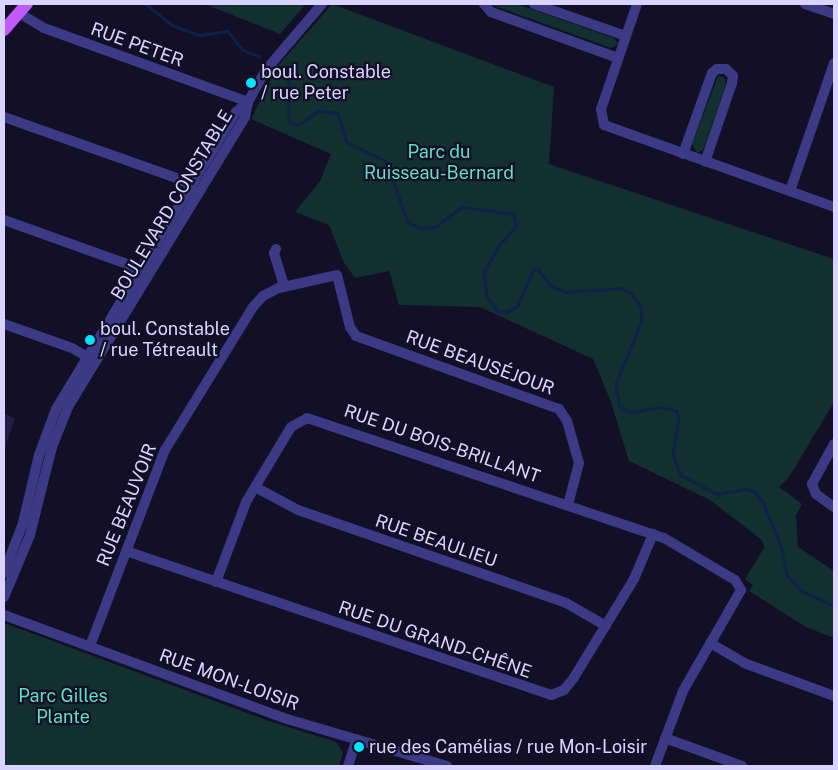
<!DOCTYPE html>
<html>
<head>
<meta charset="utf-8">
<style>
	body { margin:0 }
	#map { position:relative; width:838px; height:770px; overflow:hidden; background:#130f26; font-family:"Public Sans",sans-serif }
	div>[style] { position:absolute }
	.green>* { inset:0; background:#12302f }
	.stream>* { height:2.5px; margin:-1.25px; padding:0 1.25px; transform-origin:1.25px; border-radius:1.25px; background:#0c2248 }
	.building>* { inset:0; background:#241b47 }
	.minor>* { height:10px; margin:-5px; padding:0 5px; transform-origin:5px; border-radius:5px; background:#3d3a85 }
	.primary>* { height:12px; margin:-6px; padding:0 6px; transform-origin:6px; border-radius:6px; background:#c25bff }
	.dots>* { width:14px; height:14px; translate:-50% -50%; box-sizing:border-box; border:2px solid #130f26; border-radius:50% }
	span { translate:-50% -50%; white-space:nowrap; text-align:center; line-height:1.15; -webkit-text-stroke:4.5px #130f26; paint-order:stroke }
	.street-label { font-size:18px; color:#d9d4ff }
	.poi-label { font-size:18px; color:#d9d4ff }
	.left { translate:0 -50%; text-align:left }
	.park-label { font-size:18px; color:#5fe0c0 }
	.frame { position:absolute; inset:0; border:5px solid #d9d4ff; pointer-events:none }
</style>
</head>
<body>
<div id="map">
	<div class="green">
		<i style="clip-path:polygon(205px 4px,306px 4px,280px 34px)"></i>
		<i style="clip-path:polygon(332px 4px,554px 87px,549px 164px,834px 259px,834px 402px,789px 477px,779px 487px,802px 504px,796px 515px,798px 547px,834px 571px,834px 638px,806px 627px,749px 591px,753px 585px,745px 579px,764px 548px,762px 540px,710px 500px,629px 461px,611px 402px,593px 359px,480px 307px,399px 305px,389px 271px,355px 278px,344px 263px,329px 225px,295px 212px,320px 181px,331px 154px,251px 119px,277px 67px)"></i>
		<i style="clip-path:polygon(489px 4px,517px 4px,614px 38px,618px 44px,611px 48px)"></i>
		<i style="clip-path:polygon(718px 76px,724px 77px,726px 84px,703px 150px,697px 153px,692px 144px)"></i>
		<i style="clip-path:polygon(4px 623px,266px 720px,336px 742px,343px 753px,339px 766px,4px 766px)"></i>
	</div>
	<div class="stream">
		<i style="left:146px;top:4px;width:33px;rotate:39deg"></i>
		<i style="left:172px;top:25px;width:30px;rotate:20deg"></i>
		<i style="left:200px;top:35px;width:28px;rotate:-8deg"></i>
		<i style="left:228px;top:31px;width:24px;rotate:52deg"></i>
		<i style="left:243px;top:50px;width:18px;rotate:22deg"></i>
		<i style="left:281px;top:71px;width:13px;rotate:51deg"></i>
		<i style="left:289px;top:81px;width:41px;rotate:90deg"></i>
		<i style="left:289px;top:122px;width:9px;rotate:18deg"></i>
		<i style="left:298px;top:125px;width:25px;rotate:-34deg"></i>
		<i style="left:319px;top:111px;width:19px;rotate:6deg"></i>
		<i style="left:338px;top:113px;width:30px;rotate:73deg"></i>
		<i style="left:347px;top:142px;width:43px;rotate:26deg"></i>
		<i style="left:386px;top:161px;width:65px;rotate:70.2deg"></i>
		<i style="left:408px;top:222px;width:13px;rotate:27deg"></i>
		<i style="left:420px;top:228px;width:15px;rotate:-4deg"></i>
		<i style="left:435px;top:227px;width:34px;rotate:-37deg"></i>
		<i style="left:462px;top:207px;width:52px;rotate:7.7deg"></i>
		<i style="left:514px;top:214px;width:12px;rotate:76deg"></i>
		<i style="left:517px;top:226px;width:27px;rotate:132deg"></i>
		<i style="left:499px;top:246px;width:31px;rotate:119deg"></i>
		<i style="left:484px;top:273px;width:23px;rotate:83deg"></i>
		<i style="left:487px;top:296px;width:19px;rotate:54deg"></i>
		<i style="left:498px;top:311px;width:10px;rotate:6deg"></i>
		<i style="left:508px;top:312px;width:11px;rotate:-34deg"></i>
		<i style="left:517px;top:306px;width:39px;rotate:-66deg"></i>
		<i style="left:533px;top:270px;width:6px"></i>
		<i style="left:539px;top:270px;width:20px;rotate:53deg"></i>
		<i style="left:551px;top:286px;width:17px;rotate:21deg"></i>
		<i style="left:567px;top:292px;width:53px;rotate:-4.3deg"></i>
		<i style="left:620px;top:288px;width:13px;rotate:23deg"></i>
		<i style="left:632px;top:293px;width:17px;rotate:57deg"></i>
		<i style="left:641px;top:307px;width:14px;rotate:86deg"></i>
		<i style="left:642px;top:321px;width:68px;rotate:112.4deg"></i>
		<i style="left:616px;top:384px;width:22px;rotate:80deg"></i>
		<i style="left:620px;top:406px;width:13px;rotate:27deg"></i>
		<i style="left:632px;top:412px;width:29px;rotate:-10deg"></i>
		<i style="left:661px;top:407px;width:16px;rotate:14deg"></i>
		<i style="left:677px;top:411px;width:7px;rotate:74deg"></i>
		<i style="left:679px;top:418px;width:37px;rotate:99deg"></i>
		<i style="left:673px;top:455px;width:22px;rotate:68deg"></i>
		<i style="left:681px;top:475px;width:40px;rotate:28deg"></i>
		<i style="left:716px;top:494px;width:29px;rotate:-10deg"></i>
		<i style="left:745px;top:489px;width:9px;rotate:13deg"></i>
		<i style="left:754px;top:491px;width:14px;rotate:51deg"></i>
		<i style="left:763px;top:502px;width:48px;rotate:67.8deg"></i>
		<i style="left:781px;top:546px;width:30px;rotate:78deg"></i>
		<i style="left:787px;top:575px;width:22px;rotate:47deg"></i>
		<i style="left:802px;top:591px;width:35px;rotate:25deg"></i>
	</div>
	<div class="building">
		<i style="clip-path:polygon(4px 414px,15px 418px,5px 448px,4px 448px)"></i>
	</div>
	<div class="minor">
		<i style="left:484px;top:4px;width:11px;rotate:49deg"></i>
		<i style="left:491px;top:12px;width:135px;rotate:19.9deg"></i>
		<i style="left:534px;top:4px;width:97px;rotate:19.2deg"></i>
		<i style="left:637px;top:4px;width:111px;rotate:108.9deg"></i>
		<i style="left:601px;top:109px;width:16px;rotate:79deg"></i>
		<i style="left:604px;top:125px;width:244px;rotate:19.6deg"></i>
		<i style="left:805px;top:4px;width:31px;rotate:19deg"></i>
		<i style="left:19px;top:13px;width:29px;rotate:31deg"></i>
		<i style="left:44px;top:28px;width:217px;rotate:19.9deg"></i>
		<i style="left:4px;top:117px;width:186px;rotate:19.5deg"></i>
		<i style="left:179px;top:179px;width:21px;rotate:29deg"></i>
		<i style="left:683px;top:154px;width:86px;rotate:-70.3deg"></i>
		<i style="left:712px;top:73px;width:6px;rotate:-39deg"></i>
		<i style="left:717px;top:69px;width:9px"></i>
		<i style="left:726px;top:69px;width:10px;rotate:45deg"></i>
		<i style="left:733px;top:76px;width:7px;rotate:98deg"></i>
		<i style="left:732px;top:83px;width:83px;rotate:108.9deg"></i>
		<i style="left:790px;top:191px;width:135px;rotate:-71deg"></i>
		<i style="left:4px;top:220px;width:127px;rotate:19.7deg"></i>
		<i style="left:124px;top:263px;width:17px;rotate:28deg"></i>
		<i style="left:276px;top:249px;width:4px;rotate:117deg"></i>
		<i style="left:274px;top:253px;width:34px;rotate:73deg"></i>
		<i style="left:4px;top:324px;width:72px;rotate:19.4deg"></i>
		<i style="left:72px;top:348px;width:22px;rotate:30deg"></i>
		<i style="left:834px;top:444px;width:46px;rotate:118.8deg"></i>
		<i style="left:812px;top:484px;width:11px;rotate:68deg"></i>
		<i style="left:816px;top:494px;width:22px;rotate:36deg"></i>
		<i style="left:255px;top:487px;width:49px;rotate:28.1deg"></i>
		<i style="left:298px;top:510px;width:284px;rotate:19.1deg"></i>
		<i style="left:566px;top:603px;width:46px;rotate:29.9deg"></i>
		<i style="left:126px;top:551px;width:449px;rotate:18.7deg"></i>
		<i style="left:551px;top:695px;width:14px;rotate:-21deg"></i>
		<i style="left:564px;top:690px;width:14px;rotate:-51deg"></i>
		<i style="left:573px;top:679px;width:117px;rotate:-58.6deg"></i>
		<i style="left:634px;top:579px;width:49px;rotate:-67.1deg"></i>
		<i style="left:4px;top:573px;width:53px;rotate:-69.2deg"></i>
		<i style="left:23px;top:523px;width:70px;rotate:-76.8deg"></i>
		<i style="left:39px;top:455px;width:49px;rotate:-69.7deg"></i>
		<i style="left:56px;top:409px;width:347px;rotate:-58.8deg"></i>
		<i style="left:236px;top:112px;width:16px;rotate:-40deg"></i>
		<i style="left:216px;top:582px;width:85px;rotate:-69.4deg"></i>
		<i style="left:246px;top:502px;width:87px;rotate:-59deg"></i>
		<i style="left:291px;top:427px;width:18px;rotate:-29deg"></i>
		<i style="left:307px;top:418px;width:377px;rotate:18.6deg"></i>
		<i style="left:664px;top:538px;width:82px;rotate:30.6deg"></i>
		<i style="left:735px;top:580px;width:12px;rotate:59deg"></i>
		<i style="left:741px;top:590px;width:116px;rotate:119.9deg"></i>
		<i style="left:683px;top:691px;width:80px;rotate:110.5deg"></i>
		<i style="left:4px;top:597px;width:67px;rotate:-67.2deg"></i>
		<i style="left:30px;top:535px;width:91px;rotate:-76deg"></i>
		<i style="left:52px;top:447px;width:43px;rotate:-68.2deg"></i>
		<i style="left:68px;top:407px;width:340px;rotate:-58.6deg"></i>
		<i style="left:245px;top:117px;width:15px;rotate:-79deg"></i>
		<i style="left:248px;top:102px;width:35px;rotate:-61deg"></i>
		<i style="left:265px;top:71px;width:88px;rotate:-49.6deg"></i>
		<i style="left:4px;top:615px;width:302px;rotate:20.2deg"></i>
		<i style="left:287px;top:719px;width:167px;rotate:16.4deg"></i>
		<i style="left:710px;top:643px;width:39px;rotate:30deg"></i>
		<i style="left:744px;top:663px;width:96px;rotate:20.1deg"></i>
		<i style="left:90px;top:646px;width:210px;rotate:-69.1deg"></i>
		<i style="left:165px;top:450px;width:168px;rotate:-58.4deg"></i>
		<i style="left:253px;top:307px;width:15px;rotate:-48deg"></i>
		<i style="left:263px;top:296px;width:18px;rotate:-27deg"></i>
		<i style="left:279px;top:288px;width:59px;rotate:-12.6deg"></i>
		<i style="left:337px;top:275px;width:54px;rotate:76deg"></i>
		<i style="left:350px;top:327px;width:11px;rotate:56deg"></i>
		<i style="left:356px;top:336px;width:216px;rotate:19.8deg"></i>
		<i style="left:559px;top:409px;width:14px;rotate:56deg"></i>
		<i style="left:567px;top:421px;width:44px;rotate:74.1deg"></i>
		<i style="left:579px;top:463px;width:43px;rotate:104.7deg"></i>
		<i style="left:665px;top:738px;width:82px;rotate:20deg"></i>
		<i style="left:348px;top:766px;width:28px;rotate:-72deg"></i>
	</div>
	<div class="primary">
		<i style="left:4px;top:30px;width:35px;rotate:-49deg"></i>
	</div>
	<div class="dots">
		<i style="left:251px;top:83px;background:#00e5ff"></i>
		<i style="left:90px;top:340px;background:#00e5ff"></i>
		<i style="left:359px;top:747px;background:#00e5ff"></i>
	</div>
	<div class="street-label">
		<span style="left:137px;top:45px;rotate:20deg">RUE PETER</span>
		<span style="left:172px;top:205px;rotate:-59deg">BOULEVARD CONSTABLE</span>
		<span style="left:480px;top:363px;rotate:20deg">RUE BEAUSÉJOUR</span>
		<span style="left:442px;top:444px;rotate:19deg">RUE DU BOIS-BRILLANT</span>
		<span style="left:127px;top:505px;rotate:-68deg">RUE BEAUVOIR</span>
		<span style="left:436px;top:541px;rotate:19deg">RUE BEAULIEU</span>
		<span style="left:435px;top:640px;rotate:19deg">RUE DU GRAND-CHÊNE</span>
		<span style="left:229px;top:680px;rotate:20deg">RUE MON-LOISIR</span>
	</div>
	<div class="poi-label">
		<span class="left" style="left:261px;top:83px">boul. Constable<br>/ rue Peter</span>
		<span class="left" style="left:100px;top:340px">boul. Constable<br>/ rue Tétreault</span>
		<span class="left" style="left:369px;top:747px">rue des Camélias / rue Mon-Loisir</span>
	</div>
	<div class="park-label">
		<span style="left:439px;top:163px">Parc du<br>Ruisseau-Bernard</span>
		<span style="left:63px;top:707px">Parc Gilles<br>Plante</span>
	</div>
	<div class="frame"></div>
</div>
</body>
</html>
